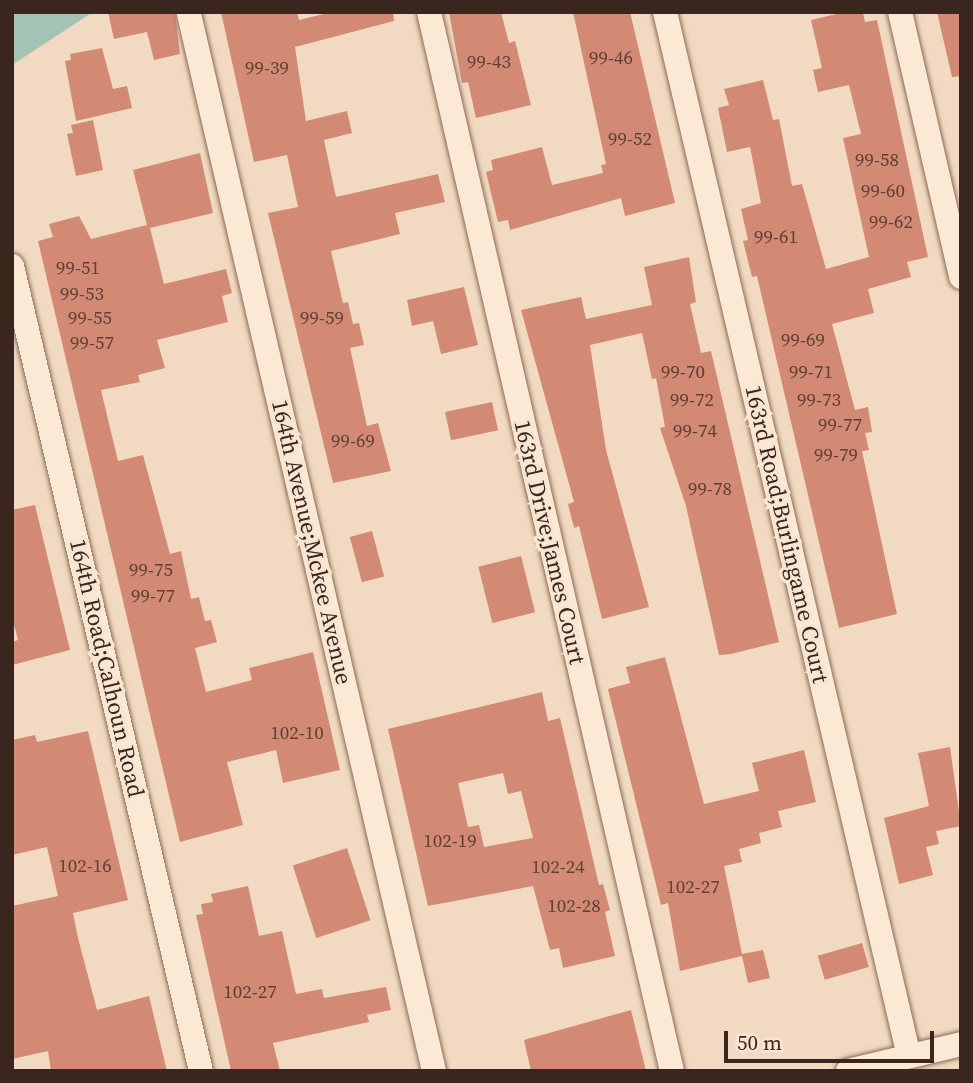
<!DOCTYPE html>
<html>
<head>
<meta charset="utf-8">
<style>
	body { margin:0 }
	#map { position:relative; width:973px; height:1083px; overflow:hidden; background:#f1dac1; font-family:"Source Serif 4",serif }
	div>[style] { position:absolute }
	.water>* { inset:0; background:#a4c3b4 }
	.building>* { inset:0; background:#d28a75; transform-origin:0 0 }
	.roads { filter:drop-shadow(0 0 2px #8c6a57) drop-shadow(0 0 2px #8c6a57) }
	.street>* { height:24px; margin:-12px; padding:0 12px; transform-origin:12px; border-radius:12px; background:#fbe9d5 }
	span { translate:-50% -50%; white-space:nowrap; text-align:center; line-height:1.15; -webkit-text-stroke:7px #f8e6d2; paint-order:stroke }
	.number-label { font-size:19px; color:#613f33 }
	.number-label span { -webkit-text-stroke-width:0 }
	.street-label { font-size:23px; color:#3b261d }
	.frame { position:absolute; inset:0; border:14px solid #3b261d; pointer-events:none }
	.scale { position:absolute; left:724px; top:1031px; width:210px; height:32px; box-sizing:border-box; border:4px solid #3b261d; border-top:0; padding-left:9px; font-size:21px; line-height:24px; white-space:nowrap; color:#3b261d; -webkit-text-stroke:5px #f8e6d2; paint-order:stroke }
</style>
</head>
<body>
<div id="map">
	<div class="water">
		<i style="clip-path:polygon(12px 12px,93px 12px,12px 65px)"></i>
	</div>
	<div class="building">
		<i style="clip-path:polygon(108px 12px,175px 12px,180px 54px,154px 60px,147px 32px,114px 39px)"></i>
		<i style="clip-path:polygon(221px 12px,297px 12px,299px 20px,332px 12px,393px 12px,394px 21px,295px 47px,306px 121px,347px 111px,352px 133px,324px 140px,336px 197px,438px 174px,445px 202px,395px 213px,400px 234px,331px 251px,343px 303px,348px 302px,353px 324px,359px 323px,364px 345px,350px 348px,367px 426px,378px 423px,391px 471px,333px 483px,268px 213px,298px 207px,287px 155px,254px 162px)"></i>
		<i style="clip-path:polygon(449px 12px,501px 12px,509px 43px,515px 41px,531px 105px,476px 118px,468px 82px,462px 83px)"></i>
		<i style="clip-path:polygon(573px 12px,630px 12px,675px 203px,625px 216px,621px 198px,510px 230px,508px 220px,498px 222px,486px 172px,493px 170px,491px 160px,542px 147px,552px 185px,603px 173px,601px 165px,606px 164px)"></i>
		<i style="clip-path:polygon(845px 12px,863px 12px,865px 22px,877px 20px,928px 257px,907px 262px,911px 277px,868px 289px,874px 313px,832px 324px,855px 410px,868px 407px,872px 432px,865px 433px,869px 450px,862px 451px,897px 614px,839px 628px,757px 276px,752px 277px,743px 241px,748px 240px,741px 209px,761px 203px,750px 147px,727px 152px,718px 108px,729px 105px,724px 89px,763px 80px,773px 120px,779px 119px,792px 186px,802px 184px,826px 269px,869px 257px,843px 138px,861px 134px,849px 85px,818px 92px,813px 70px,822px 68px,811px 20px)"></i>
		<i style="clip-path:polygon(937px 12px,961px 12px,961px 76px,952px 77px)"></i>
		<i style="clip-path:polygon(102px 48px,113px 89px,127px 86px,132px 108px,76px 121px,65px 61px,71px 60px,70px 54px)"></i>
		<i style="clip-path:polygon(93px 120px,103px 170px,76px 176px,67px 134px,73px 133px,71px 125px)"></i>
		<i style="clip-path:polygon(200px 153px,213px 213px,150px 228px,164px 284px,226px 269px,232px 293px,222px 296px,228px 322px,157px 340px,165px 368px,138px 375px,140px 382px,101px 390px,118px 461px,143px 455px,170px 554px,181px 551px,191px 599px,199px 597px,205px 621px,211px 620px,217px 642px,195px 648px,206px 692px,252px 680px,249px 668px,313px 652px,340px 770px,283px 783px,276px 750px,227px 762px,243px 825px,180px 842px,38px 241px,53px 237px,49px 224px,79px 216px,91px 239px,147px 225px,133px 170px)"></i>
		<i style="clip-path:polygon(689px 257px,696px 302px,690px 304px,701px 353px,711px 351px,779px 642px,731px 654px,719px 655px,686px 506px,660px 428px,665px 427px,656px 378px,652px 379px,642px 333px,590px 345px,606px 450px,649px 607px,602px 619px,579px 526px,574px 528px,568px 504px,574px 502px,521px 310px,581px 297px,586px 319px,652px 305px,644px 267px)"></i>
		<i style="clip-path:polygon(464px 287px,478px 345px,441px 354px,433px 321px,412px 326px,407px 300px)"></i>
		<i style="left:492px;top:402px;width:29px;height:48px;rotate:78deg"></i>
		<i style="clip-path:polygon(35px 505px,70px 650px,12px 665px,12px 642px,18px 640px,12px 617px,12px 510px)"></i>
		<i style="left:372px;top:531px;width:47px;height:23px;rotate:75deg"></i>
		<i style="left:521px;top:556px;width:58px;height:44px;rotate:76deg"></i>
		<i style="clip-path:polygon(665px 657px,704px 804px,759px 791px,752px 763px,804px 750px,816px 802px,778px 811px,782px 827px,759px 833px,761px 843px,739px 849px,742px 862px,724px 866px,742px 954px,763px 950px,770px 978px,748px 983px,742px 956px,680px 971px,668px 903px,661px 905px,608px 689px,630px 683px,626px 667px)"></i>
		<i style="clip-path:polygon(evenodd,542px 692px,548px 721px,560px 718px,599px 885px,603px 884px,610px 910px,605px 912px,615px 956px,563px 968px,559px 948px,550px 950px,533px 886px,428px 906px,388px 729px,542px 692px,503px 773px,508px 794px,521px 791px,533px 838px,484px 847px,479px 825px,468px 827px,458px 783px,503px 773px)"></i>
		<i style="clip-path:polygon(88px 731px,128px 900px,73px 913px,78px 938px,97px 1010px,149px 996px,167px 1071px,51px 1071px,48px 1051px,12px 1059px,12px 906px,58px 896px,47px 847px,12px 855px,12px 740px,35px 735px,37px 742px)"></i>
		<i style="clip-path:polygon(950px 747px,961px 826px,936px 831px,939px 844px,926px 847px,933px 875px,899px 884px,884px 818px,929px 806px,918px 753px)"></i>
		<i style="left:347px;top:848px;width:76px;height:57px;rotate:72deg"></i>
		<i style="clip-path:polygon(248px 886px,259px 936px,282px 931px,296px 994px,322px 989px,324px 998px,386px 987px,391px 1010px,367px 1015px,369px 1022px,273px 1043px,280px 1071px,231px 1071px,196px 915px,203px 914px,201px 904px,213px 902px,211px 894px)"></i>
		<i style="left:862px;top:943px;width:25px;height:46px;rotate:74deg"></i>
		<i style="clip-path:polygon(631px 1010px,646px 1071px,531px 1071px,524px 1040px)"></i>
	</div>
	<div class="roads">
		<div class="street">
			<i style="left:429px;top:12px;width:1087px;rotate:77.08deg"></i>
			<i style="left:665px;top:12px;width:1072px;rotate:76.85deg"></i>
			<i style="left:900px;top:12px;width:272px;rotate:77deg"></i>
			<i style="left:189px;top:14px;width:1085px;rotate:76.95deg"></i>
			<i style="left:12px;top:266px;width:827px;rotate:76.79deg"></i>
			<i style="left:848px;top:1071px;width:116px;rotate:-13.4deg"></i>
		</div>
	</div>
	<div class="number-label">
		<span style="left:611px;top:58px">99-46</span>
		<span style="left:489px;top:62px">99-43</span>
		<span style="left:267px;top:68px">99-39</span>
		<span style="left:630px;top:139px">99-52</span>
		<span style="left:877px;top:160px">99-58</span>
		<span style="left:883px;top:191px">99-60</span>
		<span style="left:891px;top:222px">99-62</span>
		<span style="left:776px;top:237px">99-61</span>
		<span style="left:78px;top:268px">99-51</span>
		<span style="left:82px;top:294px">99-53</span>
		<span style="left:90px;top:318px">99-55</span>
		<span style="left:322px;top:318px">99-59</span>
		<span style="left:803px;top:340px">99-69</span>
		<span style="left:92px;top:343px">99-57</span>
		<span style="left:683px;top:372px">99-70</span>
		<span style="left:811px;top:372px">99-71</span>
		<span style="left:692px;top:400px">99-72</span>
		<span style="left:819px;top:400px">99-73</span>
		<span style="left:840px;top:425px">99-77</span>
		<span style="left:695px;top:431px">99-74</span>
		<span style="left:353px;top:441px">99-69</span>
		<span style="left:836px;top:455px">99-79</span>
		<span style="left:710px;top:489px">99-78</span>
		<span style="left:151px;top:570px">99-75</span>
		<span style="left:153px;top:596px">99-77</span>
		<span style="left:297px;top:733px">102-10</span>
		<span style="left:450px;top:841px">102-19</span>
		<span style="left:85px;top:866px">102-16</span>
		<span style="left:558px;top:867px">102-24</span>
		<span style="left:693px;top:887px">102-27</span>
		<span style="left:574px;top:906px">102-28</span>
		<span style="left:250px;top:992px">102-27</span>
	</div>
	<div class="street-label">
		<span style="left:787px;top:534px;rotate:77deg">163rd Road;Burlingame Court</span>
		<span style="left:312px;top:542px;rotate:77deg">164th Avenue;Mckee Avenue</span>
		<span style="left:550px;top:542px;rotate:77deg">163rd Drive;James Court</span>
		<span style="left:107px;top:668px;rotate:77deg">164th Road;Calhoun Road</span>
	</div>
	<div class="frame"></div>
	<div class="scale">50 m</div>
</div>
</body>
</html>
